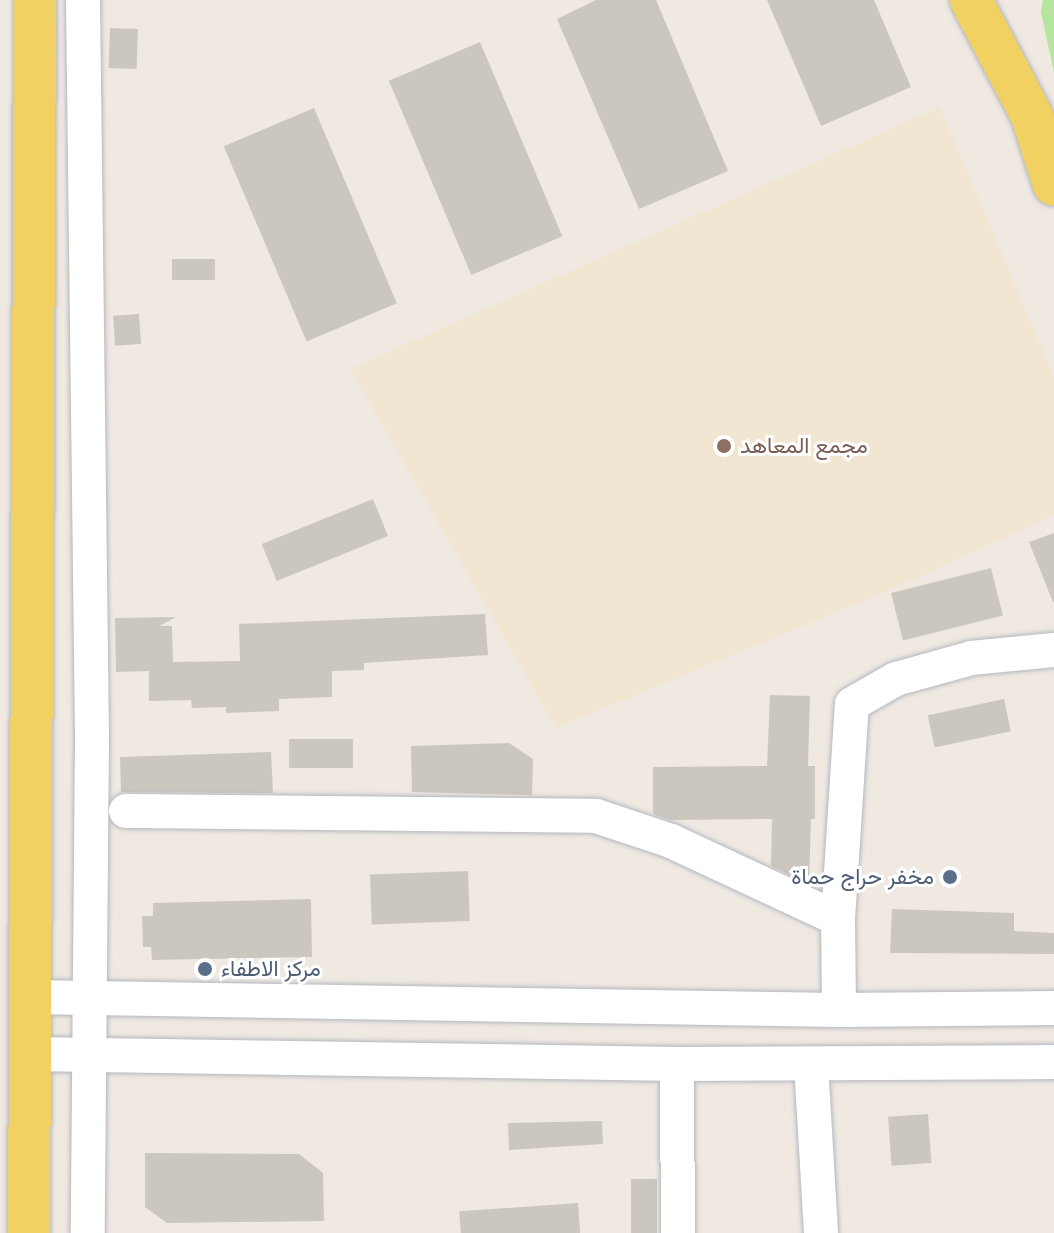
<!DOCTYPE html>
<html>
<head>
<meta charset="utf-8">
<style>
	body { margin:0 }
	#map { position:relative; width:1054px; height:1233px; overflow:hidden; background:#efe9e1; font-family:"Fira Sans",Vazirmatn,sans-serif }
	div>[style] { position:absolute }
	.education>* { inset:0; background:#f0e6d1 }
	.green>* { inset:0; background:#b6e59e }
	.building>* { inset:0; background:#cbc7bf; transform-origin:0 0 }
	.roads { filter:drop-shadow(0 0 2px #b4b7c1) drop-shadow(0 0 2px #b4b7c1) }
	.minor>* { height:34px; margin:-17px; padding:0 17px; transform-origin:17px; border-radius:17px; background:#fff }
	.major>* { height:42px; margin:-21px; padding:0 21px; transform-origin:21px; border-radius:21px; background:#f2d163 }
	.dots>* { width:22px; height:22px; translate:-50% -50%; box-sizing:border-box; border:4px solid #fff; border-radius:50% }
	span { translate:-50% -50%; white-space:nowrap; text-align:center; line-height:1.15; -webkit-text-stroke:6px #fff; paint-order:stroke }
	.education-label { font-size:22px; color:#785e54 }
	.left { translate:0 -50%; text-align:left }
	.service-label { font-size:22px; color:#4e5e75 }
	.right { translate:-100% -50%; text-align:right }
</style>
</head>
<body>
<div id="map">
	<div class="education">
		<i style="clip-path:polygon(940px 107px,1054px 377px,1054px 515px,890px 590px,556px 728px,350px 369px)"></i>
	</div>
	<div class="green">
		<i style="clip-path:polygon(1043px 0,1054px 0,1054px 72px,1041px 12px)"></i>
	</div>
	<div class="building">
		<i style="clip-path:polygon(596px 0,656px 0,728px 171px,639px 209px,557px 19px)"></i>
		<i style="clip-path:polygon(767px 0,874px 0,911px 87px,821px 126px)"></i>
		<i style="left:110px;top:28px;width:28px;height:40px;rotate:2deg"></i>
		<i style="left:480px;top:42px;width:211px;height:99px;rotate:67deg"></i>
		<i style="left:314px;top:108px;width:212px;height:98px;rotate:67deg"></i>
		<i style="left:172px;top:259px;width:43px;height:21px"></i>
		<i style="left:139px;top:314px;width:30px;height:26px;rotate:86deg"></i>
		<i style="left:373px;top:499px;width:40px;height:120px;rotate:68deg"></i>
		<i style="clip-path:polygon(1054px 533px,1054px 602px,1053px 602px,1029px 542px)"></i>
		<i style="left:991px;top:568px;width:49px;height:103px;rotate:76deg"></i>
		<i style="clip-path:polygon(485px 614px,488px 655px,364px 663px,364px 670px,332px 671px,332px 697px,279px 699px,279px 711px,226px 713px,226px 707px,192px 708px,191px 700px,149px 701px,149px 671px,116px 672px,115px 618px,176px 617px,159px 626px,172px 626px,173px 662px,240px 661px,239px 624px)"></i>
		<i style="clip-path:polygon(770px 695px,810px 696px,808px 766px,815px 766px,815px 819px,811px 819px,809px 884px,771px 866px,772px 819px,670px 820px,653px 814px,653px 767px,767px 766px)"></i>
		<i style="left:1004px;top:699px;width:33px;height:78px;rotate:78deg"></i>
		<i style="left:353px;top:739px;width:29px;height:64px;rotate:90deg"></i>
		<i style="clip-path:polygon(509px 743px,533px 759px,532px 795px,412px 792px,411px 746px)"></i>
		<i style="clip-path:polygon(271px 752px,273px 793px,121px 792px,120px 757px)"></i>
		<i style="left:468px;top:871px;width:50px;height:98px;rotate:88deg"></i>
		<i style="clip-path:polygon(311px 899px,312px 957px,152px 960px,151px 947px,143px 947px,142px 916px,153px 916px,153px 903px)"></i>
		<i style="clip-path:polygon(892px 909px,1014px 913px,1014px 931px,1054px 933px,1054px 954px,890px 953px)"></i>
		<i style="left:928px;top:1114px;width:49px;height:40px;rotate:86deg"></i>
		<i style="clip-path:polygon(602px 1121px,603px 1144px,509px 1150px,508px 1123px)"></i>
		<i style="clip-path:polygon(145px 1153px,299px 1154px,323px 1173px,324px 1221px,167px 1223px,145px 1207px)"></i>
		<i style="left:631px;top:1179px;width:26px;height:54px"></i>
		<i style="left:578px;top:1203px;width:30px;height:119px;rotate:86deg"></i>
	</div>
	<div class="roads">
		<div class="minor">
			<i style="left:83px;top:0;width:740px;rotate:89.3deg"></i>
			<i style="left:92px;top:740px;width:493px;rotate:90.5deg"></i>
			<i style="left:126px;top:811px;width:470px;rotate:0.6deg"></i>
			<i style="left:596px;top:816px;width:79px;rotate:18.4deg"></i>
			<i style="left:671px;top:841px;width:184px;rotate:25deg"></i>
			<i style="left:30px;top:997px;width:809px;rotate:0.92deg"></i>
			<i style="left:839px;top:1010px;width:215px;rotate:-0.5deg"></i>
			<i style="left:839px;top:1010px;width:91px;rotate:-90.6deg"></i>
			<i style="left:838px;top:919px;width:215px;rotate:-86.3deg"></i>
			<i style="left:852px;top:704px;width:51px;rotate:-29.6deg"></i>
			<i style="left:896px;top:679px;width:78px;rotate:-15.6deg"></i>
			<i style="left:971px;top:658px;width:83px;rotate:-5.5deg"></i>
			<i style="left:29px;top:1054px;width:648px;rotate:0.88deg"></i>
			<i style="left:677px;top:1064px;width:377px;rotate:-0.3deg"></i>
			<i style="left:677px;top:1064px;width:169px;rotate:89.7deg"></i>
			<i style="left:811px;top:1064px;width:169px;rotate:86.6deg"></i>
		</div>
		<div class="major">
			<i style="left:971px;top:0;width:131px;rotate:62.3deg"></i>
			<i style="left:1032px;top:116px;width:72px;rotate:72.3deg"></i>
			<i style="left:29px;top:1233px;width:1233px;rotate:-89.72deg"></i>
		</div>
	</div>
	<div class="dots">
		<i style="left:724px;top:446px;background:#8d6e63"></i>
		<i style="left:950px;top:877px;background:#5c6f8a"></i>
		<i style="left:205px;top:969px;background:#5c6f8a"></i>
	</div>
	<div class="education-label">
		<span class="left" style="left:740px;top:446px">مجمع المعاهد</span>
	</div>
	<div class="service-label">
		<span class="right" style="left:934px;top:877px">مخفر حراج حماة</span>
		<span class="left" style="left:221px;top:969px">مركز الاطفاء</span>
	</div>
</div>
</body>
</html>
